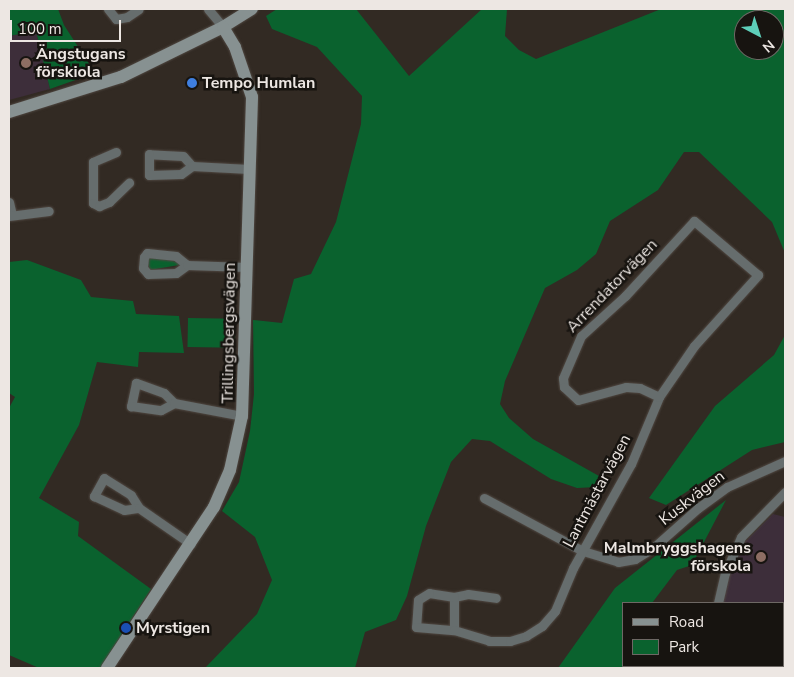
<!DOCTYPE html>
<html>
<head>
<meta charset="utf-8">
<style>
	body { margin:0 }
	#map { position:relative; width:794px; height:677px; overflow:hidden; background:#322a23; font-family:"Nunito Sans",sans-serif }
	div>[style] { position:absolute }
	.education>* { inset:0; background:#3d2e3a }
	.green>* { inset:0; background:#0a622e; transform-origin:0 0 }
	.roads { filter:drop-shadow(0 0 1px #504842) drop-shadow(0 0 1px #504842) }
	.street>* { height:9px; margin:-4.5px; padding:0 4.5px; transform-origin:4.5px; border-radius:4.5px; background:#666d6d }
	.secondary>* { height:12px; margin:-6px; padding:0 6px; transform-origin:6px; border-radius:6px; background:#879191 }
	.dots>* { width:14px; height:14px; translate:-50% -50%; box-sizing:border-box; border:2px solid #171410; border-radius:50% }
	span { translate:-50% -50%; white-space:nowrap; text-align:center; line-height:1.15; -webkit-text-stroke:5px #171410; paint-order:stroke }
	.poi-label { font-size:16px; color:#ede7e3; font-weight:700 }
	.left { translate:0 -50%; text-align:left }
	.right { translate:-100% -50%; text-align:right }
	.street-label { font-size:16px; color:#ede7e3 }
	.frame { position:absolute; inset:0; border:10px solid #ede7e3; pointer-events:none }
	.legend { position:absolute; left:622px; top:602px; width:162px; height:65px; box-sizing:border-box; background:#171410; border:1px solid #6d6864; margin:0; padding:6px 9px; list-style:none; font-size:15px; color:#ede7e3 }
	.legend li { display:flex; align-items:center; gap:10px; height:25px }
	.legend b { width:25px; border:1px solid #6d6864 }
	.north { position:absolute; left:734px; top:10px; width:50px; height:50px; box-sizing:border-box; background:#171410; border:1px solid #6d6864; border-radius:50%; rotate:140deg; font-size:14px; font-weight:700; line-height:20px; text-align:center; color:#ede7e3 }
	.north::after { content:''; display:block; margin:auto; width:18px; height:22px; background:#5dceb9; clip-path:polygon(50% 0,100% 100%,50% 72%,0 100%) }
	.scale { position:absolute; left:10px; top:20px; width:111px; height:22px; box-sizing:border-box; border:2px solid #ede7e3; border-top:0; padding-left:6px; font-size:15px; line-height:18px; white-space:nowrap; color:#ede7e3; -webkit-text-stroke:4px #171410; paint-order:stroke }
</style>
</head>
<body>
<div id="map">
	<div class="education">
		<i style="clip-path:polygon(36px 31px,50px 89px,9px 100px,9px 36px)"></i>
		<i style="clip-path:polygon(773px 514px,785px 517px,785px 616px,783px 603px,723px 602px,731px 569px,742px 545px)"></i>
	</div>
	<div class="green">
		<i style="clip-path:polygon(9px 9px,58px 9px,64px 25px,95px 73px,50px 89px,36px 31px,9px 36px)"></i>
		<i style="clip-path:polygon(evenodd,277px 9px,356px 9px,409px 76px,482px 9px,507px 9px,505px 36px,519px 50px,536px 59px,661px 9px,785px 9px,785px 253px,772px 222px,699px 152px,684px 152px,658px 190px,610px 221px,596px 254px,577px 270px,545px 288px,505px 381px,500px 404px,509px 418px,533px 439px,599px 476px,597px 487px,577px 488px,551px 479px,490px 441px,472px 439px,451px 462px,426px 526px,407px 596px,396px 620px,365px 632px,355px 668px,205px 668px,257px 614px,272px 580px,255px 537px,222px 511px,239px 482px,250px 431px,254px 394px,253px 320px,282px 323px,294px 279px,311px 274px,336px 222px,361px 124px,362px 96px,317px 47px,272px 29px,266px 16px,277px 9px,744px 20px,774px 20px,774px 50px,744px 50px,744px 20px)"></i>
		<i style="clip-path:polygon(150px 257px,178px 262px,179px 265px,150px 270px,147px 261px)"></i>
		<i style="clip-path:polygon(27px 260px,81px 280px,91px 297px,133px 301px,136px 314px,179px 316px,184px 353px,139px 352px,138px 367px,97px 362px,79px 425px,39px 498px,79px 522px,78px 536px,151px 589px,100px 668px,39px 668px,9px 655px,9px 408px,15px 397px,9px 393px,9px 262px)"></i>
		<i style="left:188px;top:318px;width:47px;height:29px;rotate:1deg"></i>
		<i style="clip-path:polygon(785px 335px,785px 442px,752px 450px,666px 505px,649px 498px,715px 406px,774px 355px)"></i>
		<i style="clip-path:polygon(726px 500px,692px 565px,677px 570px,652px 603px,623px 603px,623px 666px,636px 668px,558px 668px,615px 588px)"></i>
		<i style="clip-path:polygon(783px 622px,785px 668px,758px 668px,783px 666px)"></i>
	</div>
	<div class="roads">
		<div class="street">
			<i style="left:108px;top:9px;width:13px;rotate:51deg"></i>
			<i style="left:116px;top:19px;width:11px;rotate:-10deg"></i>
			<i style="left:127px;top:17px;width:14px;rotate:-34deg"></i>
			<i style="left:208px;top:9px;width:23px;rotate:50deg"></i>
			<i style="left:116px;top:152px;width:25px;rotate:157deg"></i>
			<i style="left:93px;top:162px;width:41px;rotate:90deg"></i>
			<i style="left:93px;top:203px;width:7px;rotate:27deg"></i>
			<i style="left:99px;top:206px;width:11px;rotate:-22deg"></i>
			<i style="left:109px;top:202px;width:28px;rotate:-44deg"></i>
			<i style="left:192px;top:166px;width:13px;rotate:-132deg"></i>
			<i style="left:183px;top:156px;width:34px;rotate:-177deg"></i>
			<i style="left:149px;top:154px;width:21px;rotate:90deg"></i>
			<i style="left:149px;top:175px;width:32px;rotate:-2deg"></i>
			<i style="left:181px;top:174px;width:14px;rotate:-36deg"></i>
			<i style="left:192px;top:166px;width:57px;rotate:3deg"></i>
			<i style="left:9px;top:202px;width:13px;rotate:77deg"></i>
			<i style="left:9px;top:216px;width:40px;rotate:-7.1deg"></i>
			<i style="left:187px;top:265px;width:14px;rotate:-141deg"></i>
			<i style="left:176px;top:256px;width:29px;rotate:-174deg"></i>
			<i style="left:147px;top:253px;width:5px;rotate:127deg"></i>
			<i style="left:144px;top:257px;width:11px;rotate:95deg"></i>
			<i style="left:143px;top:268px;width:8px;rotate:50deg"></i>
			<i style="left:148px;top:274px;width:28px;rotate:-2deg"></i>
			<i style="left:176px;top:273px;width:14px;rotate:-36deg"></i>
			<i style="left:187px;top:265px;width:60px;rotate:1.9deg"></i>
			<i style="left:174px;top:403px;width:14px;rotate:-135deg"></i>
			<i style="left:164px;top:393px;width:30px;rotate:-160deg"></i>
			<i style="left:136px;top:383px;width:24px;rotate:102deg"></i>
			<i style="left:131px;top:406px;width:30px;rotate:8deg"></i>
			<i style="left:161px;top:410px;width:15px;rotate:-28deg"></i>
			<i style="left:174px;top:403px;width:69px;rotate:10.8deg"></i>
			<i style="left:484px;top:498px;width:112px;rotate:28.2deg"></i>
			<i style="left:583px;top:551px;width:37px;rotate:17deg"></i>
			<i style="left:618px;top:562px;width:17px;rotate:-10deg"></i>
			<i style="left:635px;top:559px;width:22px;rotate:-32deg"></i>
			<i style="left:654px;top:547px;width:59px;rotate:-41.6deg"></i>
			<i style="left:698px;top:508px;width:36px;rotate:-36deg"></i>
			<i style="left:727px;top:487px;width:64px;rotate:-24.1deg"></i>
			<i style="left:139px;top:508px;width:15px;rotate:-122deg"></i>
			<i style="left:131px;top:495px;width:32px;rotate:-148deg"></i>
			<i style="left:104px;top:478px;width:21px;rotate:119deg"></i>
			<i style="left:94px;top:496px;width:33px;rotate:25deg"></i>
			<i style="left:124px;top:510px;width:15px;rotate:-8deg"></i>
			<i style="left:139px;top:508px;width:63px;rotate:34.7deg"></i>
			<i style="left:454px;top:597px;width:14px;rotate:-12deg"></i>
			<i style="left:468px;top:594px;width:28px;rotate:8deg"></i>
			<i style="left:718px;top:603px;width:31px;rotate:-77deg"></i>
			<i style="left:725px;top:573px;width:39px;rotate:-66deg"></i>
			<i style="left:741px;top:537px;width:63px;rotate:-45.6deg"></i>
			<i style="left:454px;top:630px;width:33px;rotate:-90deg"></i>
			<i style="left:454px;top:597px;width:25px;rotate:-171deg"></i>
			<i style="left:429px;top:593px;width:13px;rotate:148deg"></i>
			<i style="left:418px;top:600px;width:27px;rotate:94deg"></i>
			<i style="left:416px;top:627px;width:38px;rotate:5deg"></i>
			<i style="left:454px;top:630px;width:37px;rotate:17deg"></i>
			<i style="left:489px;top:641px;width:21px"></i>
			<i style="left:510px;top:641px;width:17px;rotate:-17deg"></i>
			<i style="left:526px;top:636px;width:19px;rotate:-32deg"></i>
			<i style="left:542px;top:626px;width:20px;rotate:-49deg"></i>
			<i style="left:555px;top:611px;width:47px;rotate:-67.3deg"></i>
			<i style="left:573px;top:568px;width:119px;rotate:-60.9deg"></i>
			<i style="left:631px;top:464px;width:73px;rotate:-67.3deg"></i>
			<i style="left:659px;top:397px;width:62px;rotate:-55.5deg"></i>
			<i style="left:694px;top:346px;width:96px;rotate:-48deg"></i>
			<i style="left:758px;top:275px;width:84px;rotate:-139.8deg"></i>
			<i style="left:694px;top:221px;width:102px;rotate:132.6deg"></i>
			<i style="left:625px;top:296px;width:59px;rotate:137.7deg"></i>
			<i style="left:581px;top:336px;width:46px;rotate:113.2deg"></i>
			<i style="left:563px;top:378px;width:9px;rotate:84deg"></i>
			<i style="left:564px;top:387px;width:19px;rotate:43deg"></i>
			<i style="left:578px;top:400px;width:50px;rotate:-15.2deg"></i>
			<i style="left:626px;top:387px;width:14px;rotate:4deg"></i>
			<i style="left:640px;top:388px;width:21px;rotate:25deg"></i>
			<i style="left:698px;top:668px;width:2px;rotate:-90deg"></i>
		</div>
		<div class="secondary">
			<i style="left:9px;top:112px;width:117px;rotate:-17.4deg"></i>
			<i style="left:121px;top:77px;width:114px;rotate:-26.1deg"></i>
			<i style="left:223px;top:27px;width:34px;rotate:-32deg"></i>
			<i style="left:107px;top:668px;width:193px;rotate:-56.4deg"></i>
			<i style="left:214px;top:507px;width:40px;rotate:-66.6deg"></i>
			<i style="left:230px;top:470px;width:55px;rotate:-77.5deg"></i>
			<i style="left:242px;top:416px;width:319px;rotate:-88.2deg"></i>
			<i style="left:252px;top:97px;width:53px;rotate:-108.8deg"></i>
			<i style="left:235px;top:47px;width:23px;rotate:-121deg"></i>
		</div>
	</div>
	<div class="dots">
		<i style="left:26px;top:63px;background:#8d6e63"></i>
		<i style="left:192px;top:83px;background:#3f7fe0"></i>
		<i style="left:761px;top:557px;background:#8d6e63"></i>
		<i style="left:126px;top:628px;background:#1a4fb4"></i>
	</div>
	<div class="poi-label">
		<span class="left" style="left:36px;top:63px">Ängstugans<br>förskiola</span>
		<span class="left" style="left:202px;top:83px">Tempo Humlan</span>
		<span class="right" style="left:751px;top:557px">Malmbryggshagens<br>förskola</span>
		<span class="left" style="left:136px;top:628px">Myrstigen</span>
	</div>
	<div class="street-label">
		<span style="left:612px;top:286px;rotate:-46deg">Arrendatorvägen</span>
		<span style="left:229px;top:333px;rotate:-89deg">Trillingsbergsvägen</span>
		<span style="left:597px;top:491px;rotate:-62deg">Lantmästarvägen</span>
		<span style="left:692px;top:498px;rotate:-38deg">Kuskvägen</span>
	</div>
	<div class="frame"></div>
	<ul class="legend">
	<li><b style="height:6px;background:#879191"></b>Road</li>
	<li><b style="height:14px;background:#0a622e"></b>Park</li>
	</ul>
	<div class="north">N</div>
	<div class="scale">100 m</div>
</div>
</body>
</html>
